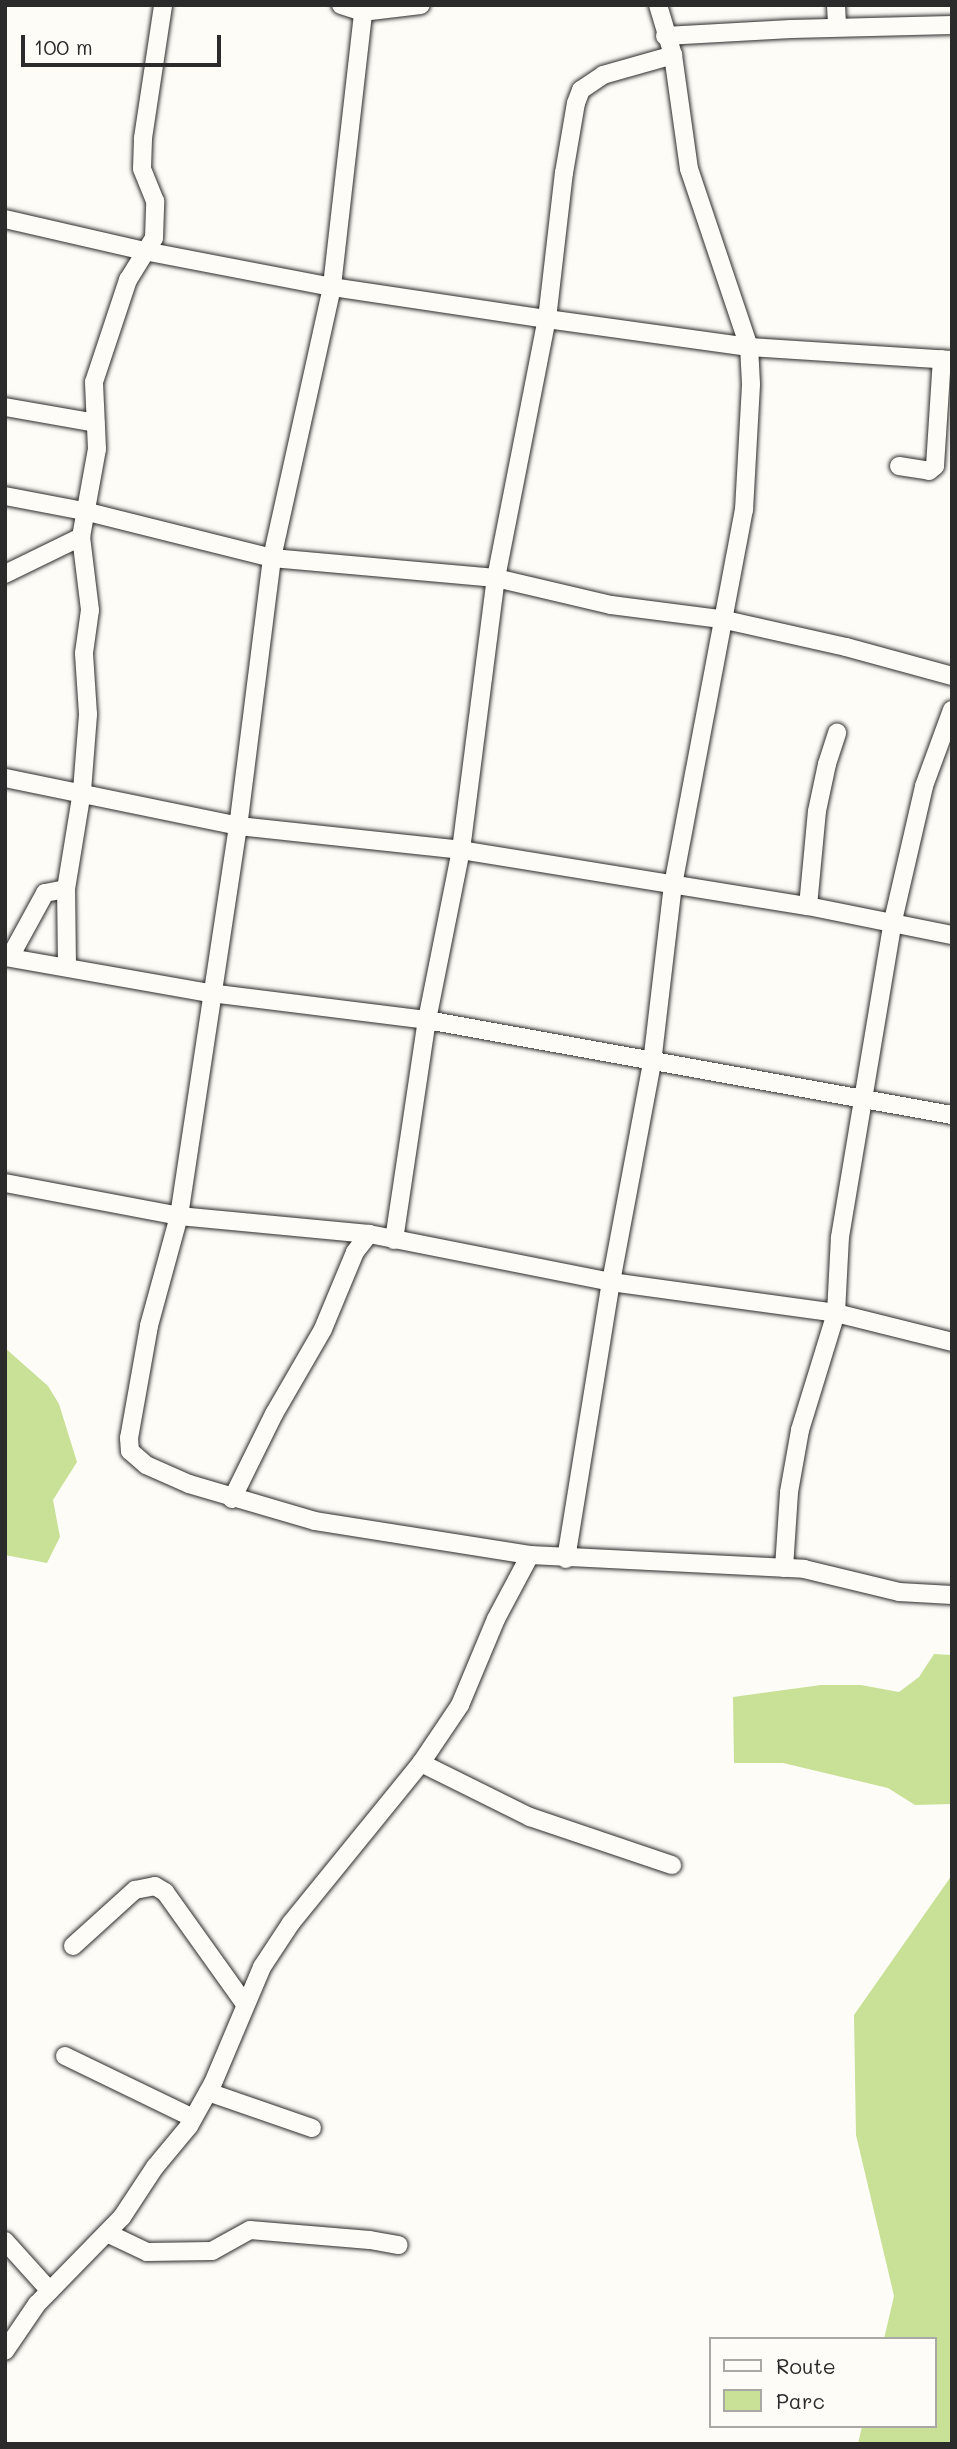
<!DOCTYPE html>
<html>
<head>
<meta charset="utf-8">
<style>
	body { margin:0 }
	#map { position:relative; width:957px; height:2449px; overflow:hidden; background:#fdfcf7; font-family:Mali,sans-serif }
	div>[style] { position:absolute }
	.green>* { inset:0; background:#c8e197 }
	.roads { filter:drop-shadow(0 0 2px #2b2b2b) drop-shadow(0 0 2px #2b2b2b) }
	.minor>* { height:18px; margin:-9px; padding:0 9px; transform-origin:9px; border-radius:9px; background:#fdfcf7 }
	span { translate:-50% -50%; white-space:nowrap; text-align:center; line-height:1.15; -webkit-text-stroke:6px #fdfcf7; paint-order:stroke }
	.frame { position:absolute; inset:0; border:7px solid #2b2b2b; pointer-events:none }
	.legend { position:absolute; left:709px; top:2337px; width:228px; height:91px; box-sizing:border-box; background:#fdfcf7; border:2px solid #a9a8a5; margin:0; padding:9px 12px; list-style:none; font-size:21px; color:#2b2b2b }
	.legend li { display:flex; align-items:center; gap:14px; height:35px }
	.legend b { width:35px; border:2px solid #a9a8a5 }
	.scale { position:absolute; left:21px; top:35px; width:200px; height:32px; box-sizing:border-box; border:4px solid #2b2b2b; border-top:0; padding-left:9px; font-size:21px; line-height:24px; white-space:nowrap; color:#2b2b2b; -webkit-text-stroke:5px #fdfcf7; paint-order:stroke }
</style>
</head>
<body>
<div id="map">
	<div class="green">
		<i style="clip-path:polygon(5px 1348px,48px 1386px,59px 1404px,77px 1462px,53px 1500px,60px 1537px,47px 1563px,5px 1555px)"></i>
		<i style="clip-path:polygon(934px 1654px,952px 1655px,952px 1804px,915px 1805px,888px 1788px,783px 1763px,734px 1763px,733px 1697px,821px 1685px,861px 1685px,899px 1692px,919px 1677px)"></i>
		<i style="clip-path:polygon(952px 1875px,952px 2444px,858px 2444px,862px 2426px,934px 2426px,934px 2339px,884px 2339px,894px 2296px,856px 2135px,854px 2015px)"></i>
	</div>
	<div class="roads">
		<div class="minor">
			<i style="left:341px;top:5px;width:22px;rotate:18deg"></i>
			<i style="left:362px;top:12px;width:59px;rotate:-6.8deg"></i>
			<i style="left:364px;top:5px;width:284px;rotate:96.5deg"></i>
			<i style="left:332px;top:287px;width:278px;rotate:102.5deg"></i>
			<i style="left:272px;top:558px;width:270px;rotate:97.2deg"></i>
			<i style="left:238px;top:826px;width:394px;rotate:98.6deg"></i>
			<i style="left:179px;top:1216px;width:114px;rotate:105.3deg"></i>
			<i style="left:149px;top:1326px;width:114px;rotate:100.1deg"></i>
			<i style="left:129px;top:1438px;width:13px;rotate:86deg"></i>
			<i style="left:130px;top:1451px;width:21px;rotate:41deg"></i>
			<i style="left:146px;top:1465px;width:47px;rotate:23.8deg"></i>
			<i style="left:189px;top:1484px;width:131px;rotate:16.4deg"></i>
			<i style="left:315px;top:1521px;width:218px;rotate:9deg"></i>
			<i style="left:530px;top:1555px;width:274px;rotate:2.9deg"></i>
			<i style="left:804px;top:1569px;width:98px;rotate:13.6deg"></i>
			<i style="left:899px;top:1592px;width:53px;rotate:3.2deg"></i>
			<i style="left:836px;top:5px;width:22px;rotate:87deg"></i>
			<i style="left:665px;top:36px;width:126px;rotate:-3.2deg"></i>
			<i style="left:791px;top:29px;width:161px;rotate:-1.4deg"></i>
			<i style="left:5px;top:219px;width:144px;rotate:12.9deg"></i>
			<i style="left:145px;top:251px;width:190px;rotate:10.9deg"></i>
			<i style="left:332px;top:287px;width:217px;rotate:8.5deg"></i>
			<i style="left:547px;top:319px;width:204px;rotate:7.9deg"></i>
			<i style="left:749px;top:347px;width:203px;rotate:3.7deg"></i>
			<i style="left:5px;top:407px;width:92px;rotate:10deg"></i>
			<i style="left:899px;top:466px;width:30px;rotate:9deg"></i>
			<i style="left:929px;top:471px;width:8px;rotate:-40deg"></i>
			<i style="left:935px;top:466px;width:107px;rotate:-86.3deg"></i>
			<i style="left:5px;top:496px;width:80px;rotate:10.8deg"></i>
			<i style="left:84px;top:511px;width:194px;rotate:14deg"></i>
			<i style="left:272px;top:558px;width:225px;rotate:5.1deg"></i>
			<i style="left:496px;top:578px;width:118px;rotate:13.2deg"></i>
			<i style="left:611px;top:605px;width:111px;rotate:7.3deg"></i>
			<i style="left:721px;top:619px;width:128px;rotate:12.6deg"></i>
			<i style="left:846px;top:647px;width:110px;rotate:15.3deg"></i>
			<i style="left:5px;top:574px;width:85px;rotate:-26deg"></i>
			<i style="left:81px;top:537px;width:89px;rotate:-79.7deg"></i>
			<i style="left:97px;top:449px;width:67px;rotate:-92.6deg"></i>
			<i style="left:94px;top:382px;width:108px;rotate:-71.6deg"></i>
			<i style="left:128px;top:280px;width:49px;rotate:-58.2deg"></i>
			<i style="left:154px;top:238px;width:37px;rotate:-88deg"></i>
			<i style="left:155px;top:201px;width:35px;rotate:-112deg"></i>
			<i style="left:142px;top:168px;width:30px;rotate:-88deg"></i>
			<i style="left:143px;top:138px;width:134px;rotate:-81.4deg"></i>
			<i style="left:5px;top:778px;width:238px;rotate:11.6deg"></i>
			<i style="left:238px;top:826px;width:224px;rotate:6.1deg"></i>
			<i style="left:461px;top:850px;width:351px;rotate:9.2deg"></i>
			<i style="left:808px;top:906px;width:147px;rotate:11.4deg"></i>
			<i style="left:808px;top:906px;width:95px;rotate:-84.6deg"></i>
			<i style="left:817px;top:811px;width:48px;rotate:-78deg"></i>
			<i style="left:827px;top:764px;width:33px;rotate:-72deg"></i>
			<i style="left:5px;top:957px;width:208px;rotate:10deg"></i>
			<i style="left:210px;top:993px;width:219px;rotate:7.1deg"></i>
			<i style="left:427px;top:1020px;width:534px;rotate:10.26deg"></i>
			<i style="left:10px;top:957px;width:73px;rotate:-61.3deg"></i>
			<i style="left:45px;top:893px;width:21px;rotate:-11deg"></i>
			<i style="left:67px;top:966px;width:77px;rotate:-90.7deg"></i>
			<i style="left:66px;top:889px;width:99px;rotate:-80.7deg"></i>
			<i style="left:82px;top:791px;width:77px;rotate:-85.5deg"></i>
			<i style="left:88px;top:714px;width:61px;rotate:-93.8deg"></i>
			<i style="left:84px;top:653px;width:43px;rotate:-82.1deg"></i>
			<i style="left:90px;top:610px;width:74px;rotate:-97deg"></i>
			<i style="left:5px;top:1183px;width:177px;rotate:10.7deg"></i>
			<i style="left:179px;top:1216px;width:191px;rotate:5.4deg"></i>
			<i style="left:369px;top:1234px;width:247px;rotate:11.2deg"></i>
			<i style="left:611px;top:1282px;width:227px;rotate:7.8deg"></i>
			<i style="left:836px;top:1313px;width:120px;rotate:14deg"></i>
			<i style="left:394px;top:1240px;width:222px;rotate:-81.5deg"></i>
			<i style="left:427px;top:1020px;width:173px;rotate:-78.7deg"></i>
			<i style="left:461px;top:850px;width:274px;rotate:-82.7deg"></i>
			<i style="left:496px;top:578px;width:264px;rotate:-78.9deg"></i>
			<i style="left:547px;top:319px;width:147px;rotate:-83.4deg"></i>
			<i style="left:564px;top:173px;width:71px;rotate:-80.3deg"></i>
			<i style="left:576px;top:103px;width:14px;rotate:-69deg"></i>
			<i style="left:581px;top:90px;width:27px;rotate:-34deg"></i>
			<i style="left:603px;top:75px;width:73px;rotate:-15.9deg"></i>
			<i style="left:232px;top:1499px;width:95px;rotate:-63.7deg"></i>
			<i style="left:274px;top:1414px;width:98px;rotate:-60deg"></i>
			<i style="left:323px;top:1329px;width:83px;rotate:-67.4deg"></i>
			<i style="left:355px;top:1252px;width:23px;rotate:-52deg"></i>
			<i style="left:566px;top:1559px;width:281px;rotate:-80.8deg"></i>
			<i style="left:611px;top:1282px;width:223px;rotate:-79.4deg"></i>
			<i style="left:652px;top:1063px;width:179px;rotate:-83.3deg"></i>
			<i style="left:673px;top:885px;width:382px;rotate:-79.3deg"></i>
			<i style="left:744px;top:510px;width:126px;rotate:-86.8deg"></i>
			<i style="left:751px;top:384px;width:37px;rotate:-93deg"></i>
			<i style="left:749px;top:347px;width:188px;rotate:-108.6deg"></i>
			<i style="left:689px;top:169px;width:115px;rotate:-98deg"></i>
			<i style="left:673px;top:55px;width:52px;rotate:-106.7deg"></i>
			<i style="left:784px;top:1568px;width:76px;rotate:-86.2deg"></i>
			<i style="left:789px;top:1492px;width:63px;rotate:-79.9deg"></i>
			<i style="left:800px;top:1430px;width:122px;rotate:-72.9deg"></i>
			<i style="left:836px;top:1313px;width:76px;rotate:-87deg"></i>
			<i style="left:840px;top:1237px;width:316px;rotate:-80.5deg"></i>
			<i style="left:892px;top:925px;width:143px;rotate:-77deg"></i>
			<i style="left:924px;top:786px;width:81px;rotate:-69.8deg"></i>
			<i style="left:421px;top:1763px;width:122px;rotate:26.4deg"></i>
			<i style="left:530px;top:1817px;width:150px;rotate:18.7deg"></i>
			<i style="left:73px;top:1946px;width:84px;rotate:-42.1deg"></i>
			<i style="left:135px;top:1890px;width:20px;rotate:-11deg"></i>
			<i style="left:155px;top:1886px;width:12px;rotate:31deg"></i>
			<i style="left:165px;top:1892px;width:138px;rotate:54.5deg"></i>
			<i style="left:65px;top:2056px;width:142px;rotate:25.8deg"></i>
			<i style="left:208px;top:2092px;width:110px;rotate:19.1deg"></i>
			<i style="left:107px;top:2233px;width:44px;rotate:25.4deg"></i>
			<i style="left:147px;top:2252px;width:65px;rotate:-0.9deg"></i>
			<i style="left:212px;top:2251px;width:43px;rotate:-28.9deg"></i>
			<i style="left:250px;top:2230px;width:120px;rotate:4.8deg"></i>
			<i style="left:370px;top:2240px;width:29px;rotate:10deg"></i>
			<i style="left:5px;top:2241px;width:67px;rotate:48deg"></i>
			<i style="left:5px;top:2351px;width:57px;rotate:-55.8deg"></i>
			<i style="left:37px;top:2304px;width:122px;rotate:-45.7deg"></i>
			<i style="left:122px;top:2217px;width:60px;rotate:-56.6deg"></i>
			<i style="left:155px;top:2167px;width:53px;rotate:-50.3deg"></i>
			<i style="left:189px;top:2126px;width:49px;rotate:-60.8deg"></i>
			<i style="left:213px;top:2083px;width:126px;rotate:-67.1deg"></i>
			<i style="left:262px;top:1967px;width:53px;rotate:-56.6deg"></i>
			<i style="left:291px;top:1923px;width:206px;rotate:-50.9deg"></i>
			<i style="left:421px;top:1763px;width:70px;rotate:-56.1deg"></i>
			<i style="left:460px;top:1705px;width:93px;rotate:-67.3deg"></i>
			<i style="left:496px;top:1619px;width:72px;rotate:-62deg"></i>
		</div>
	</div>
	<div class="frame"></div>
	<ul class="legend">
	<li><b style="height:9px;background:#fdfcf7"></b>Route</li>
	<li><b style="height:19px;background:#c8e197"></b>Parc</li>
	</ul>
	<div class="scale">100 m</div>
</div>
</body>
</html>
